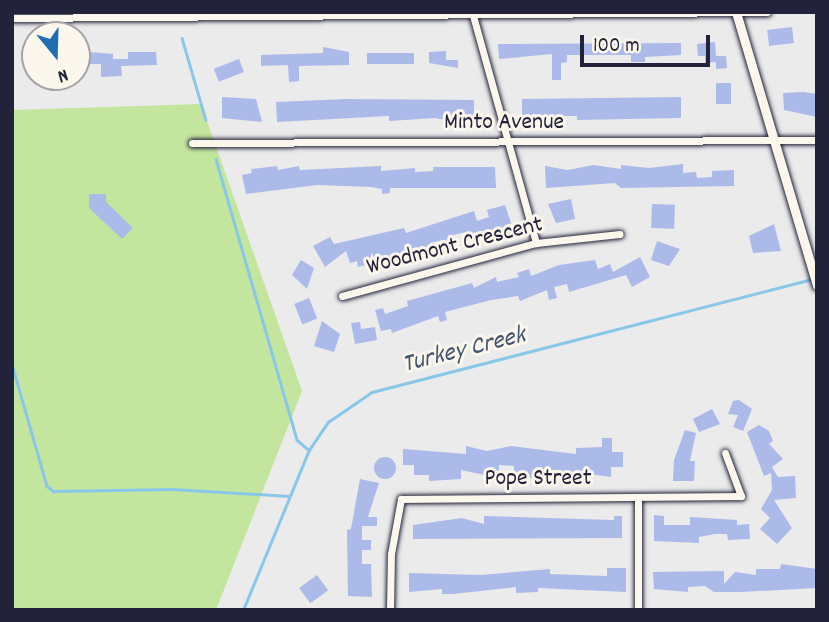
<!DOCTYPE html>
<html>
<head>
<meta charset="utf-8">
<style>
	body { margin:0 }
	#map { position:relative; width:829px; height:622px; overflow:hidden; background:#ebebec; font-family:Dekko,sans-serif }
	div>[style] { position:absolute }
	.green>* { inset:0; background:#c3e59e }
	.stream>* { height:2.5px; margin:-1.25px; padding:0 1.25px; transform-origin:1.25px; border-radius:1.25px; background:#89c7e9 }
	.building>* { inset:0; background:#acbaea; transform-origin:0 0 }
	.round { border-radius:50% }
	.roads { filter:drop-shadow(0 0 2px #22223b) drop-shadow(0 0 2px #22223b) }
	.minor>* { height:7px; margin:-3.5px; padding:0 3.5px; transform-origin:3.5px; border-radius:3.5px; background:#fbf7ec }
	.tertiary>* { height:9px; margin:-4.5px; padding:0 4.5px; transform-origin:4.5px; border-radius:4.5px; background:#fbf7ec }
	span { translate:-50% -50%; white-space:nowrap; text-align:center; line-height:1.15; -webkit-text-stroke:6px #fbf7ec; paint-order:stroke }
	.street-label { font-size:24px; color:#22223b }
	.water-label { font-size:26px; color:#41546f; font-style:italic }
	.frame { position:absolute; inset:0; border:14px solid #22223b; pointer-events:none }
	.north { position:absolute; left:21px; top:21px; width:70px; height:70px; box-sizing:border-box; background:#fbf7ec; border:2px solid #a4a2a5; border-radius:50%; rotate:161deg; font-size:19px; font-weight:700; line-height:28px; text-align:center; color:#22223b }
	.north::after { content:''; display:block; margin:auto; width:24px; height:32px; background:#1f6fb2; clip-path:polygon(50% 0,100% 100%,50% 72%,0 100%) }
	.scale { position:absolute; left:580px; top:35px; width:130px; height:32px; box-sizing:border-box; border:4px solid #22223b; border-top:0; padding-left:9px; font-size:21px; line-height:24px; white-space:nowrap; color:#22223b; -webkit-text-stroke:5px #fbf7ec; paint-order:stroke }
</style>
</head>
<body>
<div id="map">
	<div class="green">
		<i style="clip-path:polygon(201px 104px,302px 391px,216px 610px,12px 610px,12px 110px)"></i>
	</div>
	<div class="stream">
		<i style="left:182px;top:38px;width:85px;rotate:73.7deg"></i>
		<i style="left:216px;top:159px;width:292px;rotate:73.9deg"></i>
		<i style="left:297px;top:440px;width:16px;rotate:40deg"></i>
		<i style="left:12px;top:364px;width:127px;rotate:74deg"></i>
		<i style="left:47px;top:486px;width:8px;rotate:40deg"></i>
		<i style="left:53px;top:491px;width:119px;rotate:-1deg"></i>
		<i style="left:172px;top:489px;width:117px;rotate:3.4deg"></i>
		<i style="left:243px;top:610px;width:173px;rotate:-67.6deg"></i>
		<i style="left:309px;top:450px;width:34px;rotate:-56deg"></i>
		<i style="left:328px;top:422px;width:53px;rotate:-34.3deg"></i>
		<i style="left:372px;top:392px;width:454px;rotate:-14.4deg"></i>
	</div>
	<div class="building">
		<i style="left:792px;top:27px;width:16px;height:25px;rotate:83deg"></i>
		<i style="clip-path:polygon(715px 42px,716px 56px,726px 56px,727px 68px,716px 69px,716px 62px,705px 63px,705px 56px,698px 56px,697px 44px)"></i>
		<i style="clip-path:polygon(681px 43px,681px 55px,645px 57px,645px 62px,631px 62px,631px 55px,567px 55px,567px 62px,561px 63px,561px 80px,552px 80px,552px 54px,499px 59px,498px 44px)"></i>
		<i style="clip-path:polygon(323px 47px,349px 52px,349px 65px,299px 66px,299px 81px,289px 82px,288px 65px,261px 66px,261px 55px,323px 53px)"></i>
		<i style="clip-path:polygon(77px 51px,113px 54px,113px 59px,128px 59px,128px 52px,156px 52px,157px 65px,121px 66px,122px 76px,101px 77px,101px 64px,77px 64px)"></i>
		<i style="clip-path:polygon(446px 51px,446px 60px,458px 60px,458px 68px,429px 63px,429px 52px)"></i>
		<i style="left:414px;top:53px;width:11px;height:47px;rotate:90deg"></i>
		<i style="left:239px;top:59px;width:14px;height:27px;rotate:69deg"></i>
		<i style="left:716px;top:83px;width:15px;height:21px"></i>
		<i style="clip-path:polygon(803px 92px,817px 94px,817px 117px,784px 110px,783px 93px)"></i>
		<i style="clip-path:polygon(222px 97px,256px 99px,262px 122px,222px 118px)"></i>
		<i style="clip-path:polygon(681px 97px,681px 118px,577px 120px,577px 116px,564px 116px,564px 123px,553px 123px,529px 121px,530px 116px,522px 116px,522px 99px)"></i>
		<i style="clip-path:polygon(346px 99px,474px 100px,474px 117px,456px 122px,435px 118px,389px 121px,389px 116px,277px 122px,276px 102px)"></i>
		<i style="clip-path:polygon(683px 164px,683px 173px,696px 172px,697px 178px,712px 177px,712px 171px,734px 170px,734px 186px,621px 188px,615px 183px,546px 188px,545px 166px,568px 170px,593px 165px,621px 169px,621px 165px,649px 168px)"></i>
		<i style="clip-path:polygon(277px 166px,278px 170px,299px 166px,300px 170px,381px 166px,381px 171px,415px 168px,415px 172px,433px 171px,433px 167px,495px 167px,496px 188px,390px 188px,390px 193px,382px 194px,382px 189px,371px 187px,317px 185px,246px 194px,242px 175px,252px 173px,251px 169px)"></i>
		<i style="clip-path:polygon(89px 194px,106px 194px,106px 202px,133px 228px,122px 239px,89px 208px)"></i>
		<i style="clip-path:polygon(571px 199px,575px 219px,556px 223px,548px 204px)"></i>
		<i style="left:652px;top:204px;width:23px;height:24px;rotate:2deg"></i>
		<i style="clip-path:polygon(505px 205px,511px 223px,503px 228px,474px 237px,466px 232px,453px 235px,455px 241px,444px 244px,443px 240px,430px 243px,432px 248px,358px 267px,357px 261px,350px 263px,346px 251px,325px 267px,313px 246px,330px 237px,334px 244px,404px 228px,406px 233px,474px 211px,477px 221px,489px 217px,487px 210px)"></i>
		<i style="clip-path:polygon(774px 224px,781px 251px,753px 253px,749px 236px)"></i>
		<i style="clip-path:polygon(657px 241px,680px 249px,669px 266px,651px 260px)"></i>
		<i style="clip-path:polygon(640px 257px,650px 277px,632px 287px,626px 275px,569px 292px,567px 284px,554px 287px,557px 298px,549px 300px,547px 290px,520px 301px,518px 296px,491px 300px,445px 312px,447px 320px,440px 322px,438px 316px,392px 333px,391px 329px,381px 331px,375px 310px,383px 308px,385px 314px,408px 306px,407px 301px,472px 283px,474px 288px,496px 277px,497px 282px,519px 277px,517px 273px,529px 269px,531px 276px,559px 265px,595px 260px,598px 269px,610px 264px,613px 272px)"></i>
		<i style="clip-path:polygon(301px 260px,314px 268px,307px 289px,292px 275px)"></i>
		<i style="left:309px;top:298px;width:22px;height:16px;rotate:68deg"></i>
		<i style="clip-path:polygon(322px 321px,340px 334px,334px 352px,314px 346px)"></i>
		<i style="clip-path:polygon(360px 322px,361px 329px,375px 327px,377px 340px,355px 344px,351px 323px)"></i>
		<i style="clip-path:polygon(739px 400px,752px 409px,743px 431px,733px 427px,738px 415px,728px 414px,733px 401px)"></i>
		<i style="clip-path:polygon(712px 409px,720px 424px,699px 432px,693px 419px)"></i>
		<i style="clip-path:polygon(759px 425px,769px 431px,773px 441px,769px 444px,783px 459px,772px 467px,778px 477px,795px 476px,796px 498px,774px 500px,792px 528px,777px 544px,760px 529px,770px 518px,761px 509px,772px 490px,771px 473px,764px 476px,747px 432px)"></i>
		<i style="clip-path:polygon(685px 430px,696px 433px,690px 461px,695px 461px,694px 481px,673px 481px,674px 460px)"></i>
		<i style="clip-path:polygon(602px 438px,612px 438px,612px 452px,623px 452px,623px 467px,611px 467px,611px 477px,574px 472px,574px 477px,564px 477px,564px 472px,553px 470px,537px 470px,537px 478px,514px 477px,514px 466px,499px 465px,499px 478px,461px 470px,461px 479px,429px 481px,429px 475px,414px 475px,414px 465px,403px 465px,403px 449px,466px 454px,466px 446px,487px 451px,511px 446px,576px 454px,576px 448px,602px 447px)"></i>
		<i class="round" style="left:374px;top:457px;width:22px;height:22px"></i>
		<i style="clip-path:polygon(360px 479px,379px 483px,368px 517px,377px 517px,377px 526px,362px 526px,362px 540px,371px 540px,371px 550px,362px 550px,362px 564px,371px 564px,372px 597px,348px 596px,347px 530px,351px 529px)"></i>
		<i style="clip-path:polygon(654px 515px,664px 516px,664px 525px,690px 525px,690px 517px,737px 520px,737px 525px,749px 524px,750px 539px,728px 540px,727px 534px,715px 534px,699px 537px,699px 543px,654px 541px)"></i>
		<i style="clip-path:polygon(484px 516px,614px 520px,614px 516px,622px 516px,622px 538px,413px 539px,413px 525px,462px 518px,484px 524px)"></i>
		<i style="clip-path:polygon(781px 564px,817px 569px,817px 588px,741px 592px,714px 592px,705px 586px,688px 587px,688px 592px,654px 589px,653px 572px,724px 571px,724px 584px,735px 572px,756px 575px,756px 569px,780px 569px)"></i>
		<i style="clip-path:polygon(607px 568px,626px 568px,626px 592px,538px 588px,538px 592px,516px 593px,516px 587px,453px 594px,442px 594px,442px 589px,409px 592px,409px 573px,480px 575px,550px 569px,550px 574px,607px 576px)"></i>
		<i style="left:317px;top:575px;width:19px;height:22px;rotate:54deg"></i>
	</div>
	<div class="roads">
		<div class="minor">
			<i style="left:472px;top:12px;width:240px;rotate:74.5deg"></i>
			<i style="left:12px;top:18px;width:755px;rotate:-0.46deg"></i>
			<i style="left:192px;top:143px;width:625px;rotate:-0.28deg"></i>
			<i style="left:342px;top:296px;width:201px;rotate:-15.3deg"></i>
			<i style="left:536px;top:243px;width:84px;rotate:-6.1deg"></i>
			<i style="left:390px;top:610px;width:56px;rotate:-89deg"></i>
			<i style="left:391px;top:554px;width:56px;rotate:-79.7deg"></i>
			<i style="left:401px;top:499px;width:340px;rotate:-0.5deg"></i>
			<i style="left:741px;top:496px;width:46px;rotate:-110.4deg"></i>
			<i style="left:638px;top:610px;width:111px;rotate:-90deg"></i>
		</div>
		<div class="tertiary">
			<i style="left:736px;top:12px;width:285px;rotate:73.5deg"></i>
		</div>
	</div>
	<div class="street-label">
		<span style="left:504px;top:124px">Minto Avenue</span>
		<span style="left:455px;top:247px;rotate:-14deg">Woodmont Crescent</span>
		<span style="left:538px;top:480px">Pope Street</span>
	</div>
	<div class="water-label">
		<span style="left:464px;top:351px;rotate:-14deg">Turkey Creek</span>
	</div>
	<div class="frame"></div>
	<div class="north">N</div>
	<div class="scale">100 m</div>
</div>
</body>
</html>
